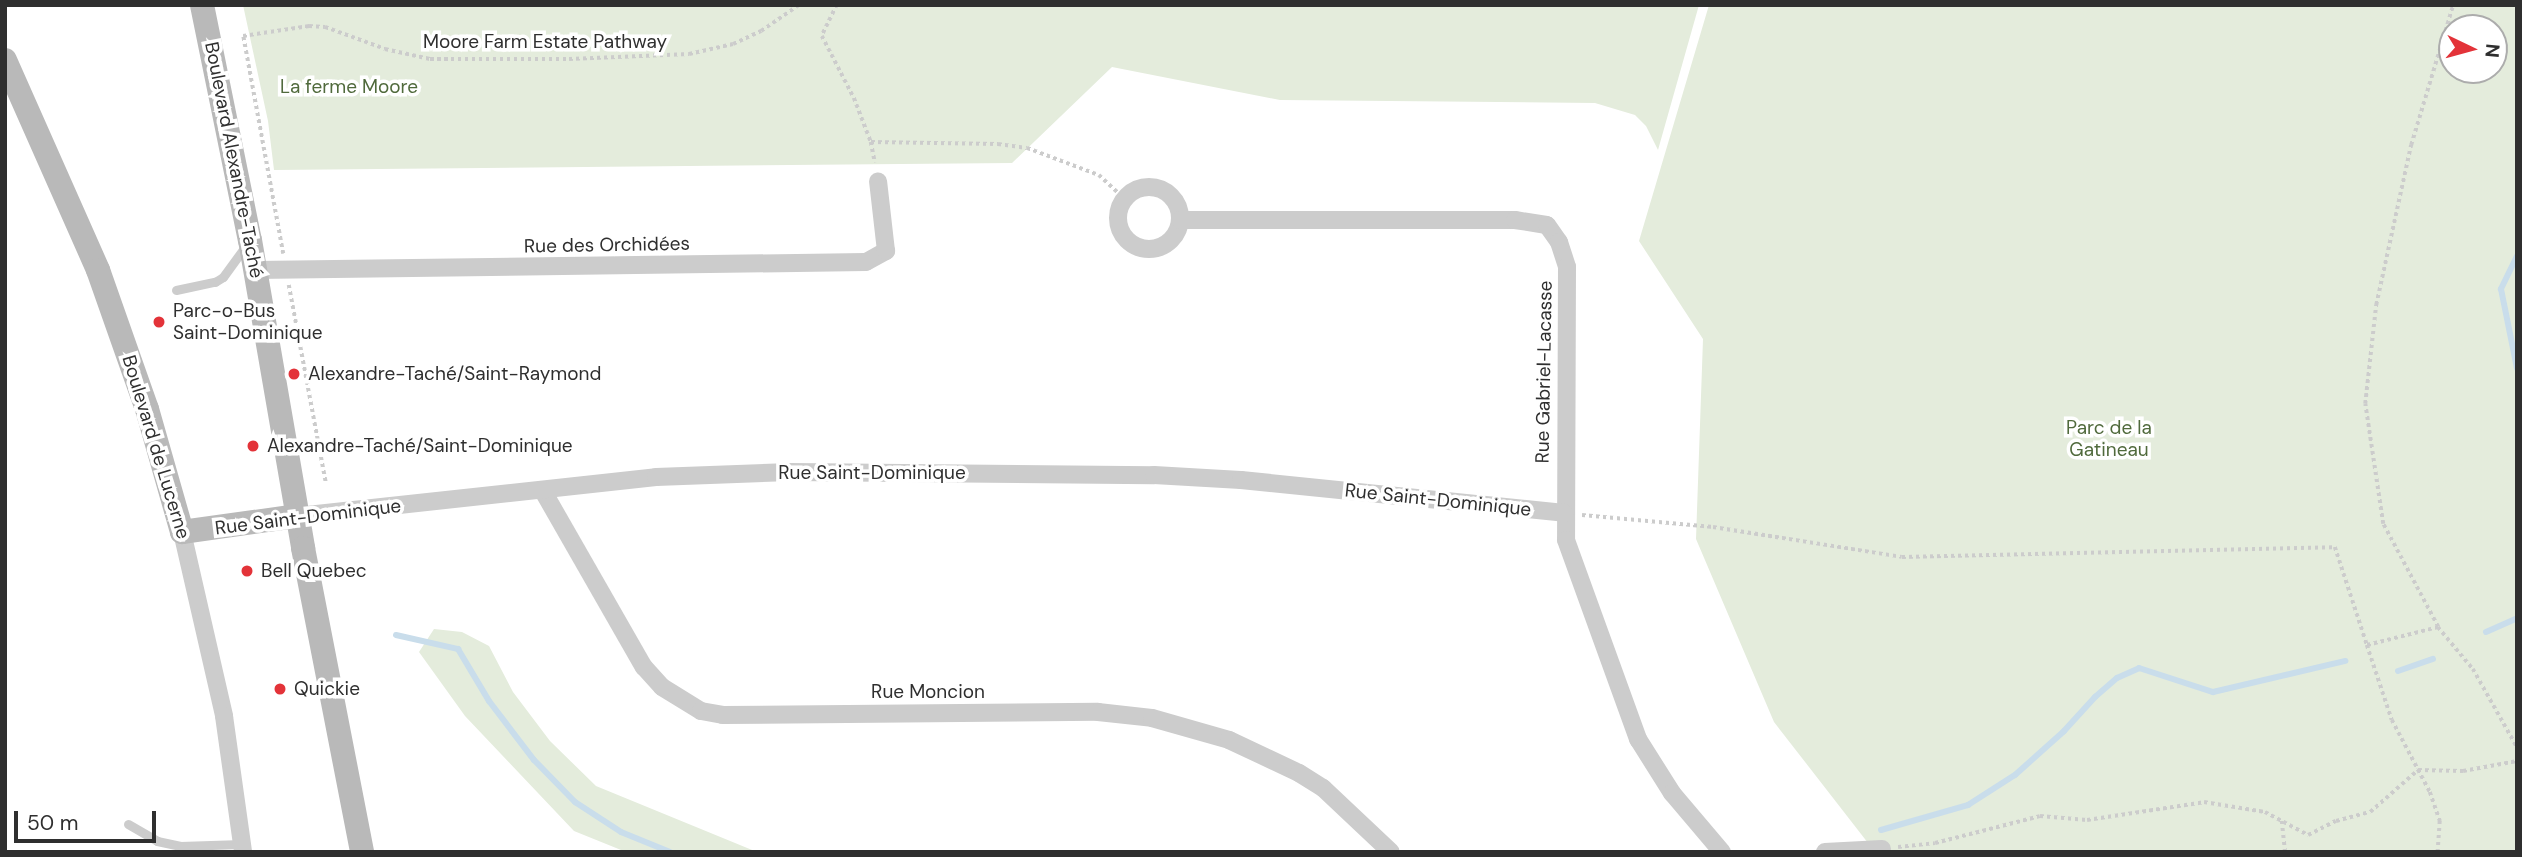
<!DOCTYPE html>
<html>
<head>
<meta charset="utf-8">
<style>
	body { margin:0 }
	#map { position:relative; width:2522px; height:857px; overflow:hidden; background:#fff; font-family:"DM Sans",sans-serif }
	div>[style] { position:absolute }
	.green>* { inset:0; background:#e4ecdc }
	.stream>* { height:6px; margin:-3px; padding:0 3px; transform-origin:3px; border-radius:3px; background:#c9ddeb }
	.path>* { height:3.5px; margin-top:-1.75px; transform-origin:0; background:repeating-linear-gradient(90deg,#ccc 0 3.5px,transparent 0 7px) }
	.lane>* { height:9px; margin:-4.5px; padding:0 4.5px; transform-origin:4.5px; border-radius:4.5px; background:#ccc }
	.street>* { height:18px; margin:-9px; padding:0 9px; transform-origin:9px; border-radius:9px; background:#ccc }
	.street>.ring { margin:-9px; padding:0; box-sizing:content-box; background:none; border:18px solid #ccc; border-radius:50% }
	.secondary>* { height:24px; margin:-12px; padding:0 12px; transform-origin:12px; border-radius:12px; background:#b9b9b9 }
	.dots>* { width:19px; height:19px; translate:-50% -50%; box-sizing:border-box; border:4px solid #fff; border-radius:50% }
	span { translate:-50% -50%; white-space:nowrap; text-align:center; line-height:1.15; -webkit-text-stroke:7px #fff; paint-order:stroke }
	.street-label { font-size:19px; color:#2f2f2f }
	.park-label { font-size:19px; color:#506a3c }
	.poi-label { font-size:19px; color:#2f2f2f }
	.left { translate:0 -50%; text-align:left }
	.frame { position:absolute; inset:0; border:7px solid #2f2f2f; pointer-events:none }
	.north { position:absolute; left:2438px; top:14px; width:70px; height:70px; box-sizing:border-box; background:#fff; border:2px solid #acacac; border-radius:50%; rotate:95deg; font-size:19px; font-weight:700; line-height:28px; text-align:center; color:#2f2f2f }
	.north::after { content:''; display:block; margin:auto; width:24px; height:32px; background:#e33339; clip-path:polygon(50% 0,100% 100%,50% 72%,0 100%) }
	.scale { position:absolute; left:14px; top:811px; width:142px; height:32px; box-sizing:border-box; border:4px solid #2f2f2f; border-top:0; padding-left:9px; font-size:21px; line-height:24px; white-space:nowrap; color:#2f2f2f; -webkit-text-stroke:5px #fff; paint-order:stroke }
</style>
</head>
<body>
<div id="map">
	<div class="green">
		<i style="clip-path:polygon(243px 5px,1699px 5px,1658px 150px,1646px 126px,1635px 115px,1595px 103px,1280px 100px,1112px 67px,1012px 163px,274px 170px,268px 121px)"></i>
		<i style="clip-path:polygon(evenodd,1709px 5px,2517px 5px,2517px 852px,1875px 852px,1774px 722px,1696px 539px,1703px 339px,1639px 241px,1709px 5px,2452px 28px,2494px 28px,2494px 70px,2452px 70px,2452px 28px)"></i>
		<i style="clip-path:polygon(434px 629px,462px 632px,489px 646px,513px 692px,550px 741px,596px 786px,757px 852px,626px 852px,574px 831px,465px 716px,419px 652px)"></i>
	</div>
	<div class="stream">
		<i style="left:2517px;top:256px;width:37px;rotate:116deg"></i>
		<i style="left:2501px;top:289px;width:81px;rotate:78.6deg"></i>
		<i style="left:2486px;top:632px;width:34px;rotate:-24deg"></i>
		<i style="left:396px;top:635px;width:64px;rotate:12.7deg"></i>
		<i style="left:458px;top:649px;width:61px;rotate:59.2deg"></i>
		<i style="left:489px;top:701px;width:74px;rotate:52.7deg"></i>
		<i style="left:534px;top:760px;width:59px;rotate:45.7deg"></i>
		<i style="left:575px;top:802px;width:55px;rotate:33.1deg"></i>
		<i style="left:621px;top:832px;width:53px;rotate:22.2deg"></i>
		<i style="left:2398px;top:671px;width:37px;rotate:-19deg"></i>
		<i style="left:1881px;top:830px;width:91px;rotate:-16deg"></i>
		<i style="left:1968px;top:805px;width:56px;rotate:-32.6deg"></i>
		<i style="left:2015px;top:775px;width:66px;rotate:-41.9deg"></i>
		<i style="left:2064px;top:731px;width:46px;rotate:-47.6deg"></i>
		<i style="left:2095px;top:697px;width:29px;rotate:-41deg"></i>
		<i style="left:2117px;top:678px;width:24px;rotate:-24deg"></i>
		<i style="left:2139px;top:668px;width:78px;rotate:18deg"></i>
		<i style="left:2213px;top:692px;width:136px;rotate:-13.2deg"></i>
	</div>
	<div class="path">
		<i style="left:837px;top:5px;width:34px;rotate:116deg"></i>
		<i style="left:822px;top:36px;width:70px;rotate:62.7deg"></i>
		<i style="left:854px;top:98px;width:47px;rotate:68.9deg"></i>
		<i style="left:871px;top:142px;width:21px;rotate:79deg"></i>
		<i style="left:871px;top:142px;width:127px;rotate:0.9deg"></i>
		<i style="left:998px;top:144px;width:29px;rotate:8deg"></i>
		<i style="left:1027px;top:148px;width:77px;rotate:20.6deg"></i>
		<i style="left:1099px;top:175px;width:35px;rotate:43deg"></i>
		<i style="left:283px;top:254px;width:222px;rotate:-100.4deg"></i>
		<i style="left:243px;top:36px;width:67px;rotate:-8.6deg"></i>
		<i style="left:309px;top:26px;width:16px;rotate:4deg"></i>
		<i style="left:325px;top:27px;width:64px;rotate:20.1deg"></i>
		<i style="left:385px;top:49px;width:46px;rotate:12.5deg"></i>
		<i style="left:430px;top:59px;width:139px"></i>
		<i style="left:569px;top:59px;width:120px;rotate:-2.4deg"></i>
		<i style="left:689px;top:54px;width:45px;rotate:-12.8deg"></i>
		<i style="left:733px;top:44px;width:31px;rotate:-25deg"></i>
		<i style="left:761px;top:31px;width:46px;rotate:-34.4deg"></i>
		<i style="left:289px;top:285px;width:200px;rotate:79.4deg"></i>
		<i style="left:1582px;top:515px;width:132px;rotate:5.2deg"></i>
		<i style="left:1713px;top:527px;width:191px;rotate:9deg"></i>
		<i style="left:1902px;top:557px;width:433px;rotate:-1.3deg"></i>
		<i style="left:2335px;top:547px;width:103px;rotate:71.9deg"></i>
		<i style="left:2367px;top:645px;width:73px;rotate:-14.2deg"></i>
		<i style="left:2438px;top:627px;width:117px;rotate:-118.1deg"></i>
		<i style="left:2383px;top:524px;width:121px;rotate:-98.5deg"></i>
		<i style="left:2365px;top:404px;width:100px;rotate:-83.7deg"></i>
		<i style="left:2376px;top:305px;width:164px;rotate:-77.7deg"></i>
		<i style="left:2411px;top:145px;width:146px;rotate:-73.3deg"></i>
		<i style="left:2438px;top:627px;width:55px;rotate:50.2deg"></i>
		<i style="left:2473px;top:669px;width:90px;rotate:60.6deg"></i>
		<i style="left:2367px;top:645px;width:79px;rotate:71.6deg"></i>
		<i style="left:2392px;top:720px;width:81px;rotate:62.2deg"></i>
		<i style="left:2430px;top:792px;width:31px;rotate:71deg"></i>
		<i style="left:2440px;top:821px;width:31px;rotate:94deg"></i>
		<i style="left:2282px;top:821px;width:31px;rotate:84deg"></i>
		<i style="left:1898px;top:847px;width:37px;rotate:-6deg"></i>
		<i style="left:1935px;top:843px;width:108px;rotate:-14.4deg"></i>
		<i style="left:2040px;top:816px;width:47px;rotate:4.9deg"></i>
		<i style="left:2087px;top:820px;width:118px;rotate:-8.7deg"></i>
		<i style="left:2204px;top:802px;width:62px;rotate:9.3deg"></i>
		<i style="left:2265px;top:812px;width:49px;rotate:28.1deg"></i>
		<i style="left:2308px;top:835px;width:31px;rotate:-27deg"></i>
		<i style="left:2336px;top:821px;width:35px;rotate:-15deg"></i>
		<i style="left:2370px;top:812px;width:64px;rotate:-41.2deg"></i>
		<i style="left:2418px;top:770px;width:45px;rotate:1.3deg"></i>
		<i style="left:2463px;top:771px;width:55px;rotate:-10.5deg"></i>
	</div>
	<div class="lane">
		<i style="left:176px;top:290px;width:40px;rotate:-12deg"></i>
		<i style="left:215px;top:282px;width:9px;rotate:-32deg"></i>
		<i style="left:223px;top:277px;width:37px;rotate:-54deg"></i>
		<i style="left:128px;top:824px;width:34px;rotate:30deg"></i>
		<i style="left:157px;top:841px;width:24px;rotate:12deg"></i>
		<i style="left:180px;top:846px;width:62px;rotate:-1.8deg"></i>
	</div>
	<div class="street">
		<i class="ring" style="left:1118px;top:187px;width:44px;height:44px"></i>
		<i style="left:1180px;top:220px;width:335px"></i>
		<i style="left:1515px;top:220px;width:32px;rotate:9deg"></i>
		<i style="left:1547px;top:225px;width:21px;rotate:55deg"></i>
		<i style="left:1559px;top:242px;width:26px;rotate:72deg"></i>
		<i style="left:1567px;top:267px;width:273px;rotate:90.2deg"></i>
		<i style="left:1566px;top:540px;width:212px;rotate:70.1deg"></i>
		<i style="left:1638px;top:739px;width:64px;rotate:57.8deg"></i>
		<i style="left:1672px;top:793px;width:77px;rotate:49.7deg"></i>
		<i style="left:256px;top:270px;width:610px;rotate:-0.75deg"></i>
		<i style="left:866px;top:262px;width:23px;rotate:-29deg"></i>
		<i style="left:886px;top:251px;width:70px;rotate:-96.5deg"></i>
		<i style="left:543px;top:491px;width:203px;rotate:60.2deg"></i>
		<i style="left:644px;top:667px;width:27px;rotate:48deg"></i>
		<i style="left:662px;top:687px;width:46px;rotate:31.6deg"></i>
		<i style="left:701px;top:711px;width:22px;rotate:10deg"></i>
		<i style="left:723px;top:715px;width:375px;rotate:-0.5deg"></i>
		<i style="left:1098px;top:712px;width:54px;rotate:6.3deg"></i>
		<i style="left:1152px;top:718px;width:80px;rotate:15.9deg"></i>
		<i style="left:1229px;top:740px;width:77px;rotate:25.2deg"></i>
		<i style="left:1299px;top:773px;width:28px;rotate:32deg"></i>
		<i style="left:1323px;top:788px;width:93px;rotate:43.3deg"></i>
		<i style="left:298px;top:516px;width:360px;rotate:-6.2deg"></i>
		<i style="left:656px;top:477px;width:134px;rotate:-2.1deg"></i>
		<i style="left:790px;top:472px;width:364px;rotate:0.5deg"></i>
		<i style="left:1154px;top:475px;width:87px;rotate:3.3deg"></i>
		<i style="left:1241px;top:480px;width:325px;rotate:5.8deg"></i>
		<i style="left:182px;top:532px;width:189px;rotate:77.1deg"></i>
		<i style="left:224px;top:716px;width:137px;rotate:82deg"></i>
		<i style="left:1825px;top:852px;width:57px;rotate:-3deg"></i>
	</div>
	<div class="secondary">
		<i style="left:202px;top:5px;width:240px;rotate:78.5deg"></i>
		<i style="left:250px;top:240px;width:313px;rotate:80.2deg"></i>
		<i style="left:303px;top:548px;width:310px;rotate:79deg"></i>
		<i style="left:5px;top:60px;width:230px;rotate:66.1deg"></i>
		<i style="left:98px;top:270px;width:147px;rotate:70.6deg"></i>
		<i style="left:147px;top:409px;width:128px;rotate:74.1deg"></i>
		<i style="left:182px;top:532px;width:117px;rotate:-7.9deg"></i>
	</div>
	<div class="dots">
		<i style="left:159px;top:322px;background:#e33339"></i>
		<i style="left:294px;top:374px;background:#e33339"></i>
		<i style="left:253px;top:446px;background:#e33339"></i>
		<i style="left:247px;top:571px;background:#e33339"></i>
		<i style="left:280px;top:689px;background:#e33339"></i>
	</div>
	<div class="street-label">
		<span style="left:545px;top:42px">Moore Farm Estate Pathway</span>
		<span style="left:234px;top:160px;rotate:79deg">Boulevard Alexandre-Taché</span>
		<span style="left:607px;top:245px;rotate:-1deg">Rue des Orchidées</span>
		<span style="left:1544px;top:372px;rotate:-89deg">Rue Gabriel-Lacasse</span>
		<span style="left:156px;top:447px;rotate:73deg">Boulevard de Lucerne</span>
		<span style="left:872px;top:473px">Rue Saint-Dominique</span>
		<span style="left:1438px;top:500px;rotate:6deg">Rue Saint-Dominique</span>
		<span style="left:308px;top:517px;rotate:-7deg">Rue Saint-Dominique</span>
		<span style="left:928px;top:692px">Rue Moncion</span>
	</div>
	<div class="park-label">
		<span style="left:349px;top:87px">La ferme Moore</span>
		<span style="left:2109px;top:439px">Parc de la<br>Gatineau</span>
	</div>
	<div class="poi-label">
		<span class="left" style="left:173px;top:322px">Parc-o-Bus<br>Saint-Dominique</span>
		<span class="left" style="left:308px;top:374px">Alexandre-Taché/Saint-Raymond</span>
		<span class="left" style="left:267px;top:446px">Alexandre-Taché/Saint-Dominique</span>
		<span class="left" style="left:261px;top:571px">Bell Quebec</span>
		<span class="left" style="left:294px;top:689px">Quickie</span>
	</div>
	<div class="frame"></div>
	<div class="north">N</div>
	<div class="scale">50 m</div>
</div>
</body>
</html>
